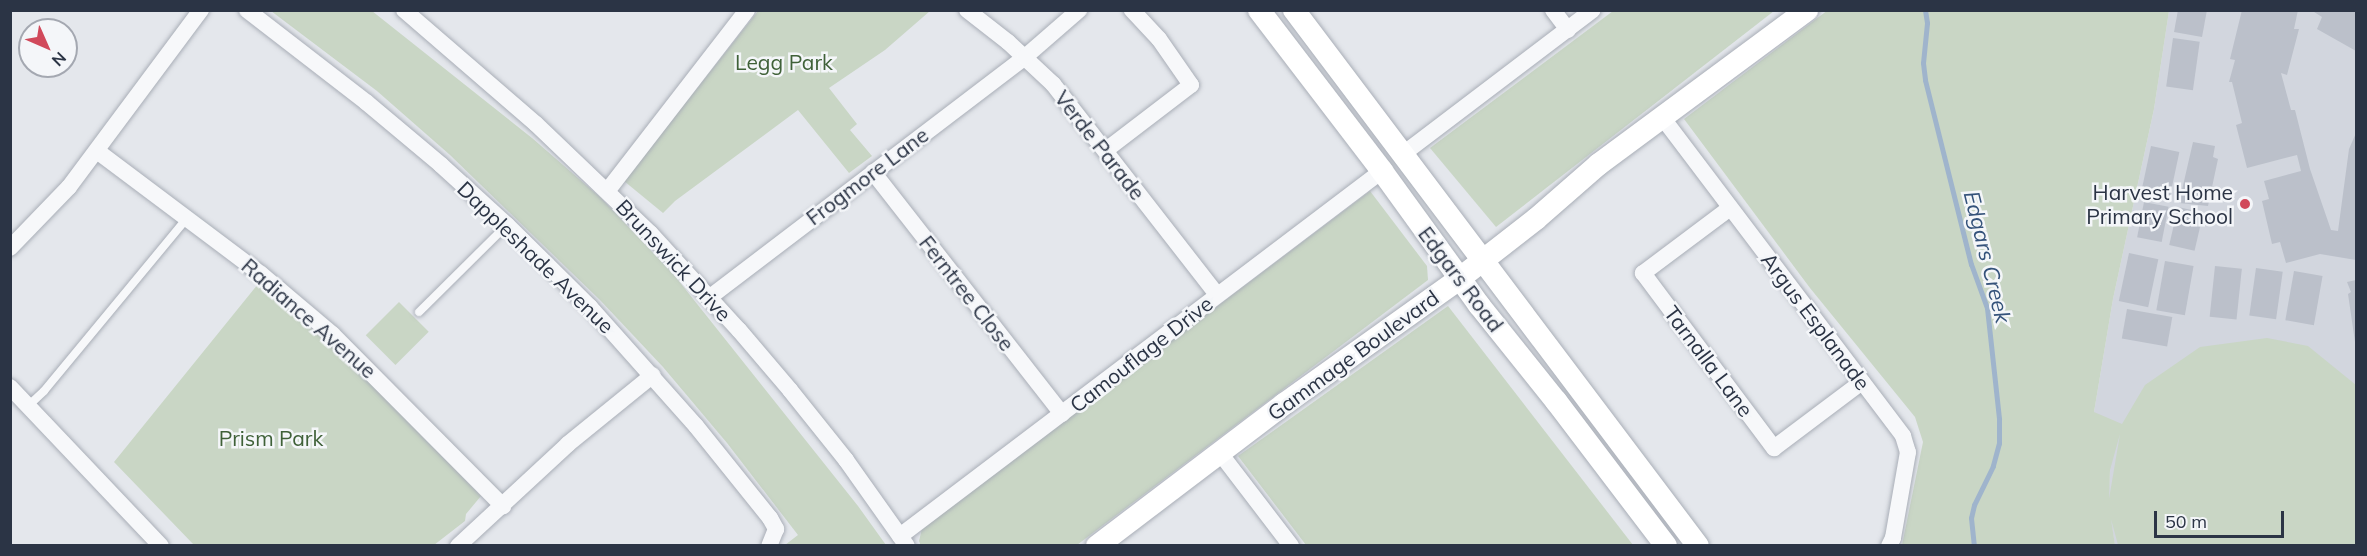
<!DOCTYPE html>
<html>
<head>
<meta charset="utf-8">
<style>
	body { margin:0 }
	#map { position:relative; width:2367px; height:556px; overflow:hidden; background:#e4e7ec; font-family:Mulish,sans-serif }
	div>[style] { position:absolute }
	.built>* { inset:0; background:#d2d6de }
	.green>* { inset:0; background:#c9d6c5; transform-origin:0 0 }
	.stream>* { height:5px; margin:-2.5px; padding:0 2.5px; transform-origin:2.5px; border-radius:2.5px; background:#9fb4cc }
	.building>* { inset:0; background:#bbc0ca; transform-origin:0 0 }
	.roads { filter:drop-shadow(0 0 2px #a9aeb7) drop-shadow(0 0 2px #a9aeb7) }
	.lane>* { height:8px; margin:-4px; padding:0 4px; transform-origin:4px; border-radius:4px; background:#f7f8fa }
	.street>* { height:16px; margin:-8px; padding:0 8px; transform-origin:8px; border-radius:8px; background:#f7f8fa }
	.secondary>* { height:22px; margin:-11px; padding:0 11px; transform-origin:11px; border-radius:11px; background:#fff }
	.dots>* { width:16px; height:16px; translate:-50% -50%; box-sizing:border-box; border:3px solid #f4f6f9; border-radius:50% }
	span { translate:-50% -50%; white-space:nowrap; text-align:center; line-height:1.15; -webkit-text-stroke:5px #f4f6f9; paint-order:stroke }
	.park-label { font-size:21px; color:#3f6138 }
	.street-label { font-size:21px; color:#2b3445 }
	.poi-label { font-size:21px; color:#2b3445 }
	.right { translate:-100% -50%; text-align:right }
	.water-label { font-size:22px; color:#34527a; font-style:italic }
	.frame { position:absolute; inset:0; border:12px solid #2b3445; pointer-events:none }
	.north { position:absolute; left:18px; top:18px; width:60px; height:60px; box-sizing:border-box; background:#f4f6f9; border:2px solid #a4a8b1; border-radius:50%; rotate:135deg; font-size:16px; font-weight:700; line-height:24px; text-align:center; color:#2b3445 }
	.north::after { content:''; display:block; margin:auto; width:21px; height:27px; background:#d1495b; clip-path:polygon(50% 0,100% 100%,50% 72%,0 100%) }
	.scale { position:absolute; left:2154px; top:511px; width:130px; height:27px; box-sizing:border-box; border:3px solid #2b3445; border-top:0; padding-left:8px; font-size:18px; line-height:21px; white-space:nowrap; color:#2b3445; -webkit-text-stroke:4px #f4f6f9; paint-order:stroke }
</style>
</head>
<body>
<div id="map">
	<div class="built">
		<i style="clip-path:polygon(2169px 11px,2356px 11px,2356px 545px,2115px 545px,2108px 505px,2110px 470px,2094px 412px,2113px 299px,2154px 109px)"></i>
	</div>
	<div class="green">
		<i style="clip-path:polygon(evenodd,1828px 10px,2169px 11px,2154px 109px,2113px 299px,2094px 412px,2122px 424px,2145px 385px,2200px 347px,2267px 338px,2308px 346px,2356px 385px,2356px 545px,2118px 545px,2111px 519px,2115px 545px,1902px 545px,1923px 442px,1915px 417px,1810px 288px,1684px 119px,1828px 10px,2120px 434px,2109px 499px,2109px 500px,2110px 470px,2120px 434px)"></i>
		<i style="clip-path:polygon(271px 11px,372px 11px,532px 138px,601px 198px,674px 275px,858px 506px,886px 545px,785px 545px,798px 535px,727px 443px,663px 367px,600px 300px,450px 155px,377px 91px)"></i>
		<i style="clip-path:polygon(758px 11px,930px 11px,885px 50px,829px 88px,857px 124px,850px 130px,872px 156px,849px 173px,798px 110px,675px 201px,663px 213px,624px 181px)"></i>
		<i style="clip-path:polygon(1613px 11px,1774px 11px,1496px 227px,1430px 148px)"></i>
		<i style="clip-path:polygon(1370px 191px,1427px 266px,1428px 280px,1077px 545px,921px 546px,919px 541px,922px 529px)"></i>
		<i style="clip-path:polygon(258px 284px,325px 340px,373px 386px,481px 496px,466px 514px,465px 521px,434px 545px,194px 545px,114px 462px)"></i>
		<i style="left:399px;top:302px;width:42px;height:47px;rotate:45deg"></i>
		<i style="clip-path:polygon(1448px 306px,1633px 545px,1306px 545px,1238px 456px)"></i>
	</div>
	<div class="stream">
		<i style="left:1925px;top:10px;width:13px;rotate:81deg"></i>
		<i style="left:1927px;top:23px;width:40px;rotate:95.7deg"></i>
		<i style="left:1923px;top:63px;width:17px;rotate:83deg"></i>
		<i style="left:1925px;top:80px;width:190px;rotate:76deg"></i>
		<i style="left:1971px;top:264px;width:47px;rotate:70deg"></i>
		<i style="left:1987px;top:308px;width:112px;rotate:83.8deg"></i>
		<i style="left:1999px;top:419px;width:24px;rotate:90deg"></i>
		<i style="left:1999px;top:443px;width:24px;rotate:105deg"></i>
		<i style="left:1993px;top:466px;width:43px;rotate:116deg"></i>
		<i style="left:1974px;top:505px;width:13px;rotate:103deg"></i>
		<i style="left:1971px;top:518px;width:28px;rotate:84deg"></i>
	</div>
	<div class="building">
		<i style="clip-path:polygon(2178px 10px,2207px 10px,2202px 37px,2174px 32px)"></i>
		<i style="clip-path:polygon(2242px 10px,2298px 10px,2294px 29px,2299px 29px,2287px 75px,2281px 73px,2291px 110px,2295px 110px,2310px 169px,2331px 230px,2338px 231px,2349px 149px,2356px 133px,2356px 260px,2320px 254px,2286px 263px,2280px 242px,2272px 244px,2262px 201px,2269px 199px,2264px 181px,2301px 171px,2297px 155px,2247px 168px,2236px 125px,2242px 123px,2232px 82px,2229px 82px,2235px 60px,2230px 59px)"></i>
		<i style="clip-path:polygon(2311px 10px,2356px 10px,2356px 51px,2317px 29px,2322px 17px)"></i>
		<i style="left:2173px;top:38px;width:27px;height:49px;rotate:8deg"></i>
		<i style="clip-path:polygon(2193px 142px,2215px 146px,2213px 157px,2218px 159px,2208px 206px,2179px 203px)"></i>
		<i style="left:2151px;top:146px;width:29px;height:48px;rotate:12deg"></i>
		<i style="left:2144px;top:202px;width:25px;height:36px;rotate:11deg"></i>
		<i style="left:2178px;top:207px;width:26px;height:39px;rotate:13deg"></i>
		<i style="left:2129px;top:253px;width:30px;height:49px;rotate:12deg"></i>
		<i style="left:2165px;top:261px;width:29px;height:50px;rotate:10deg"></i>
		<i style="left:2215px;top:266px;width:27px;height:51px;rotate:6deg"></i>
		<i style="left:2256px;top:268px;width:27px;height:48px;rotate:8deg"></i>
		<i style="left:2294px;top:271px;width:29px;height:50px;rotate:10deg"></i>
		<i style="clip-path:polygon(2356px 280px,2356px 342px,2355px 342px,2348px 294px,2351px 292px,2347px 282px)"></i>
		<i style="left:2127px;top:309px;width:46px;height:30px;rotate:10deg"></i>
	</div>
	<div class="roads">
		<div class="lane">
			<i style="left:419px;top:312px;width:124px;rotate:-44.7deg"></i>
			<i style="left:28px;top:406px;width:22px;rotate:-43deg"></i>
			<i style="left:44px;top:391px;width:224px;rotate:-50.4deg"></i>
		</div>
		<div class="street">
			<i style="left:247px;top:10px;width:150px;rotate:37.7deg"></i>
			<i style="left:366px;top:102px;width:98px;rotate:40deg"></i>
			<i style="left:441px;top:165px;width:89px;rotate:42.3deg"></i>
			<i style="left:507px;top:225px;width:117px;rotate:44.7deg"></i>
			<i style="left:590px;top:307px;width:159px;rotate:48.3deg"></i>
			<i style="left:696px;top:426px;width:118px;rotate:51.2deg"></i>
			<i style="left:770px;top:518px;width:13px;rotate:61deg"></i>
			<i style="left:776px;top:529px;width:18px;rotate:112deg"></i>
			<i style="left:404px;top:10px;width:174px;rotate:40.8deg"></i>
			<i style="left:536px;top:124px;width:158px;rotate:43.7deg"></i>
			<i style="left:650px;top:233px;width:132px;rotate:47.5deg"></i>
			<i style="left:739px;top:330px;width:79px;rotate:49.6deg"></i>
			<i style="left:790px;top:390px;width:90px;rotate:51.3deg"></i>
			<i style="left:846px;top:460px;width:105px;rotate:54.7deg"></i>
			<i style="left:967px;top:10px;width:52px;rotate:38deg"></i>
			<i style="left:1008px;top:42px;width:62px;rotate:43deg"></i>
			<i style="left:1053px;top:84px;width:267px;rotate:52.1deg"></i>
			<i style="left:1553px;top:10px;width:25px;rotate:53deg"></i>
			<i style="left:1662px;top:117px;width:400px;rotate:52.9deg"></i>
			<i style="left:1903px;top:436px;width:17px;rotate:73deg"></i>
			<i style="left:1908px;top:452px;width:87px;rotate:99.9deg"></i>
			<i style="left:1893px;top:538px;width:9px;rotate:117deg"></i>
			<i style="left:1106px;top:150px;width:107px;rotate:-37.4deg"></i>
			<i style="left:1191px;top:85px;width:56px;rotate:-124.8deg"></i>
			<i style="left:1159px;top:39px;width:40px;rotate:-133deg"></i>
			<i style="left:97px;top:151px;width:205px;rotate:36.9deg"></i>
			<i style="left:261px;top:274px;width:93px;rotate:40.2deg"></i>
			<i style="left:332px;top:334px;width:243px;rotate:45.2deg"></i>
			<i style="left:1403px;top:154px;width:238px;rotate:-37.2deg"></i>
			<i style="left:873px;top:172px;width:307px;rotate:52deg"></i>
			<i style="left:608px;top:190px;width:227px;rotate:-52.3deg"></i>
			<i style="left:1730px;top:208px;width:109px;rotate:143.2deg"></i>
			<i style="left:1643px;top:273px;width:219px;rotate:53.2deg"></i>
			<i style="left:1774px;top:448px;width:110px;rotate:-36.9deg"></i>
			<i style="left:10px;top:248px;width:85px;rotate:-46deg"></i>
			<i style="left:69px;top:187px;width:221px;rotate:-53.3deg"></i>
			<i style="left:710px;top:297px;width:396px;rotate:-37.3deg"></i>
			<i style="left:1025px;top:57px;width:72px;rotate:-41deg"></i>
			<i style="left:10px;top:387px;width:219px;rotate:46.5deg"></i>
			<i style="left:1220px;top:453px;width:117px;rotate:52.6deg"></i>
			<i style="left:900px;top:536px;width:605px;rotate:-37.14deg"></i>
			<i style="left:458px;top:546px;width:150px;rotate:-42.8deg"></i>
			<i style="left:568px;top:444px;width:109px;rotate:-39.1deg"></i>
		</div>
		<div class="secondary">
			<i style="left:1259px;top:10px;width:203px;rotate:52.6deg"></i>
			<i style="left:1382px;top:171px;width:165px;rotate:54.1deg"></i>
			<i style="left:1479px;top:305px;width:123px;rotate:51.3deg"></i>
			<i style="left:1556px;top:401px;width:182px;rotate:52.8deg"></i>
			<i style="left:1294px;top:10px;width:671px;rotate:52.99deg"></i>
			<i style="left:1097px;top:546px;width:235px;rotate:-37.2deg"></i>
			<i style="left:1284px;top:404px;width:215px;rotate:-35.5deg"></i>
			<i style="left:1459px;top:279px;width:98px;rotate:-37.9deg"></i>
			<i style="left:1536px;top:219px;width:84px;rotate:-41.1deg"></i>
			<i style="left:1599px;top:164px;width:259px;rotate:-36.5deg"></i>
		</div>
	</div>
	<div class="dots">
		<i style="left:2245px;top:204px;background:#d1495b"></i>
	</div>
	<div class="park-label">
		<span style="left:784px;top:62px">Legg Park</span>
		<span style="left:271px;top:438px">Prism Park</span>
	</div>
	<div class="street-label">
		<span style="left:1100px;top:145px;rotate:52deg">Verde Parade</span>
		<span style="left:867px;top:176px;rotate:-37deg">Frogmore Lane</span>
		<span style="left:536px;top:257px;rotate:44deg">Dappleshade Avenue</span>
		<span style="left:674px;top:260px;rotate:47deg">Brunswick Drive</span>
		<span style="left:1461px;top:279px;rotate:53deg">Edgars Road</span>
		<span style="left:967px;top:293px;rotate:52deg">Ferntree Close</span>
		<span style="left:309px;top:318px;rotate:41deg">Radiance Avenue</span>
		<span style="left:1816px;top:321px;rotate:53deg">Argus Esplanade</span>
		<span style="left:1141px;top:354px;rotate:-38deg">Camouflage Drive</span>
		<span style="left:1353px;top:355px;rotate:-36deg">Gammage Boulevard</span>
		<span style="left:1709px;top:361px;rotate:53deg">Tarnalla Lane</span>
	</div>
	<div class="poi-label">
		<span class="right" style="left:2233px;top:204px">Harvest Home<br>Primary School</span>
	</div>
	<div class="water-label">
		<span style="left:1987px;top:257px;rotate:76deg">Edgars Creek</span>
	</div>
	<div class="frame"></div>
	<div class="north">N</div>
	<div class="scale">50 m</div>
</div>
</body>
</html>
